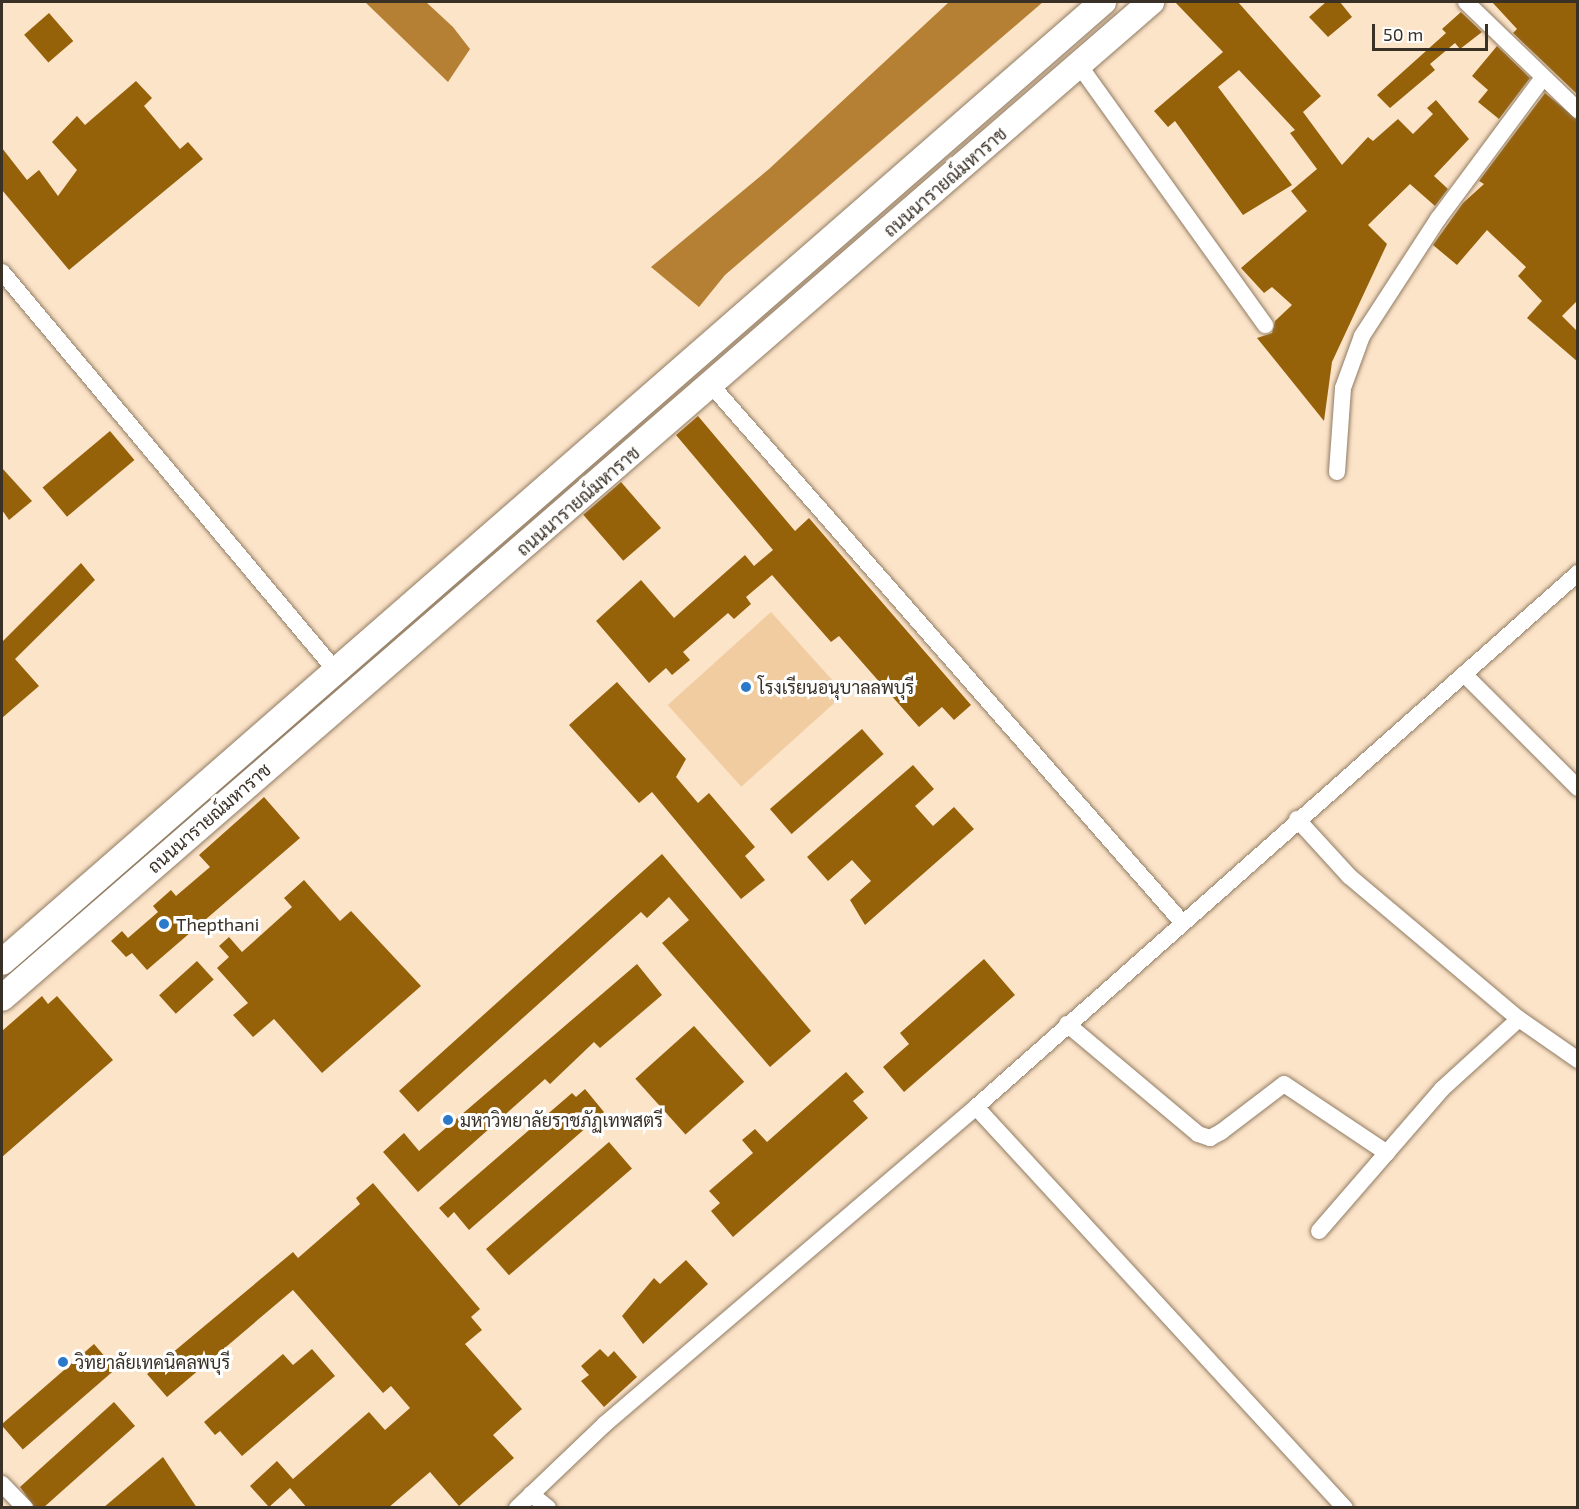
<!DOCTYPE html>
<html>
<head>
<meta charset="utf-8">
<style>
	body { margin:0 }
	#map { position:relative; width:1579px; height:1509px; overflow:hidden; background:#fce4c9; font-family:"Exo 2",Sarabun,sans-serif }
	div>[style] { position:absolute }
	.green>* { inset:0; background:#f1cca0; transform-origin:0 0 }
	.water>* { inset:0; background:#b68034 }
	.building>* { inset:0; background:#966209; transform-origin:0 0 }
	.roads { filter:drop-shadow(0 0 2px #917c63) drop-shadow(0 0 2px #917c63) }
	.minor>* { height:16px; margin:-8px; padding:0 8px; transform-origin:8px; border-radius:8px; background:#fff }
	.primary>* { height:26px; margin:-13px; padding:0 13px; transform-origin:13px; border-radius:13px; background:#fff }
	.dots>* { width:16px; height:16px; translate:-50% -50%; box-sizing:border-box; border:3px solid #fff; border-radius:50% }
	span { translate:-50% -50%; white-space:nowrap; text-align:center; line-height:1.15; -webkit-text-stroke:6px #fff; paint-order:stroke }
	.street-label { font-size:18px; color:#393026 }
	.poi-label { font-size:18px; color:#393026 }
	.left { translate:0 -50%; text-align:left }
	.frame { position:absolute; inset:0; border:3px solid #393026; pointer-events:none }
	.scale { position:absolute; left:1372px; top:24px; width:116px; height:27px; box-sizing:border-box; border:3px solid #393026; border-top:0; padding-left:8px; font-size:18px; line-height:21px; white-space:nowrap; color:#393026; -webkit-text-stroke:4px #fff; paint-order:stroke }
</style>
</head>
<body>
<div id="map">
	<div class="green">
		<i style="left:771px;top:612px;width:110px;height:139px;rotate:48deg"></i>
	</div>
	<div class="water">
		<i style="clip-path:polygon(365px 2px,426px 2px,453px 27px,470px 49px,448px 82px)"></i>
		<i style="clip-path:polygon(949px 2px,1043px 2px,725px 275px,699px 307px,651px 267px,769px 169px)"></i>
	</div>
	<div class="building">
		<i style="clip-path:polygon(1175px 2px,1238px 2px,1321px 96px,1303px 112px,1342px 165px,1368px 137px,1373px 141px,1398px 119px,1413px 134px,1433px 114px,1427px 108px,1436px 100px,1469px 139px,1434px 176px,1448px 189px,1435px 206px,1410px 184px,1368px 225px,1387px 244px,1332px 362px,1324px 421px,1257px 338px,1272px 333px,1275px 321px,1292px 305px,1272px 287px,1264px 293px,1241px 268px,1307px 211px,1291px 191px,1317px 169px,1290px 133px,1295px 130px,1239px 70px,1218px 87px,1292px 185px,1243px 215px,1175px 121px,1168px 127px,1154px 111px,1223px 52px)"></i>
		<i style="clip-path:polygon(1326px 2px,1340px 2px,1352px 17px,1328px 37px,1309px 17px)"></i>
		<i style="clip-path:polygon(1492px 2px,1578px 2px,1578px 95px,1513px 33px,1517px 29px)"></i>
		<i style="clip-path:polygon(1461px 12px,1482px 32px,1460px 49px,1455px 43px,1430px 64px,1435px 70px,1390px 108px,1377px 95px,1446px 33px,1442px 29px)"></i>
		<i style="left:49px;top:13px;width:37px;height:33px;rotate:49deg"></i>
		<i style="clip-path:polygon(1497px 46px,1530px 78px,1499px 119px,1478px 102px,1488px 90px,1472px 76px)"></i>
		<i style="clip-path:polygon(136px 81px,152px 98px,144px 106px,180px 149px,188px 142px,203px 159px,69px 270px,2px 190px,2px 148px,27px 180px,39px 170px,58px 196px,77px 170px,52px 142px,77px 116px,85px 125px)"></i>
		<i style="clip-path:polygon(1545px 93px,1578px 120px,1578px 300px,1562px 316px,1578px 332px,1578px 362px,1527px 318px,1542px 301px,1518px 276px,1526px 267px,1491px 234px,1487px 230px,1457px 265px,1433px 245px,1463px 203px,1484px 184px,1479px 181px)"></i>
		<i style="clip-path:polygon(698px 416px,795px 531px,809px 518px,971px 705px,954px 720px,942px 707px,919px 727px,839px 636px,831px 642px,772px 575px,746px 597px,751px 604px,734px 619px,728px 613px,683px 652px,690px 660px,672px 675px,666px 668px,649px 683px,596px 621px,641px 580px,674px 618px,745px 555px,754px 566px,773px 550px,676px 435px)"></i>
		<i style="left:110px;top:431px;width:38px;height:88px;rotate:50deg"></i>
		<i style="clip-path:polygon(2px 468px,32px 501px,9px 520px,2px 510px)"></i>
		<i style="left:621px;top:482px;width:61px;height:50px;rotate:49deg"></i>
		<i style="clip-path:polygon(81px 563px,95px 580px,15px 659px,39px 686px,2px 718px,2px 642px)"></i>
		<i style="clip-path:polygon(617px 682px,686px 759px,676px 777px,698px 803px,709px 793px,755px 847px,745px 856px,765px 880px,741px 899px,652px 792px,639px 803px,569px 725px)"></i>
		<i style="left:862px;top:729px;width:33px;height:122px;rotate:49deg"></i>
		<i style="clip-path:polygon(913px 765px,934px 789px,915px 806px,933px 826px,954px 807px,974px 829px,865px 925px,850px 900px,871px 881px,852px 860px,828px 881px,807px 857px)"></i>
		<i style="clip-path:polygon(264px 797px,300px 838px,147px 970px,132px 953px,126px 957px,111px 941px,122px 931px,128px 938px,158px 912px,153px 906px,171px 890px,176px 896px,210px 867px,199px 855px)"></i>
		<i style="clip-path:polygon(662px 854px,811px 1031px,770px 1067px,662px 943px,689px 920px,669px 897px,647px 918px,641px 912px,418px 1112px,399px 1091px)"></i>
		<i style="clip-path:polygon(304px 880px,340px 921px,351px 911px,421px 986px,322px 1073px,274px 1019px,253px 1037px,233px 1015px,248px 1003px,217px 968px,229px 957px,219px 946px,229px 937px,242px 952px,292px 907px,284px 898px)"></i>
		<i style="clip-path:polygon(984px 959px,1015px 995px,904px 1092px,883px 1067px,909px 1044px,900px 1033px)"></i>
		<i style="left:197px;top:961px;width:25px;height:51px;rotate:48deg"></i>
		<i style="clip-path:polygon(637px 964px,662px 995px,600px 1048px,594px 1042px,550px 1084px,545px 1079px,418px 1192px,383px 1152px,404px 1133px,419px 1151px)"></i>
		<i style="clip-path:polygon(42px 996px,48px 1004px,57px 996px,113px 1060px,2px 1157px,2px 1031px)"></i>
		<i style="left:694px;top:1026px;width:75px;height:79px;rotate:48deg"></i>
		<i style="clip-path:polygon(846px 1072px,864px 1092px,853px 1101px,868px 1118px,733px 1237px,711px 1211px,720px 1203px,709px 1191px,753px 1153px,742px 1140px,755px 1129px,767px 1142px)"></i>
		<i style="clip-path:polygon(585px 1089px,604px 1112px,469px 1230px,454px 1212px,448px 1218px,439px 1208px,572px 1093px,576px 1097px)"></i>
		<i style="left:609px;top:1142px;width:35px;height:163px;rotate:49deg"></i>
		<i style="clip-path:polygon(373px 1183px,480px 1309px,471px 1317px,482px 1330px,465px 1344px,522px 1409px,493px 1435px,514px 1458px,459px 1506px,430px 1472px,388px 1508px,307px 1508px,290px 1488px,269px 1507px,250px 1486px,277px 1461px,293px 1479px,369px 1412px,385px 1430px,410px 1408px,391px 1386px,383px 1393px,293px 1290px,167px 1397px,147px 1374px,293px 1252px,298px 1258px,360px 1204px,356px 1198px)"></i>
		<i style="clip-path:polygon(686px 1260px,708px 1284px,643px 1344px,622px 1316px,654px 1278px,660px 1284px)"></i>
		<i style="left:94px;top:1344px;width:33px;height:123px;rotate:49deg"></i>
		<i style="clip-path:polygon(312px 1349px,335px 1376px,242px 1456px,220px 1431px,215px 1435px,204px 1422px,283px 1354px,293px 1365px)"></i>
		<i style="clip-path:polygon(600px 1349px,608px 1357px,614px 1351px,637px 1377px,604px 1407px,581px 1381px,589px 1375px,581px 1366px)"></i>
		<i style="clip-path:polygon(114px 1402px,135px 1426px,43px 1508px,35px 1508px,20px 1487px)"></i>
		<i style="clip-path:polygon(163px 1457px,197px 1508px,103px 1508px)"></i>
	</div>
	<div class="roads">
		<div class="minor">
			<i style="left:1466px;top:2px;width:156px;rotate:44deg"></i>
			<i style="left:1079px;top:65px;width:320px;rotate:54.4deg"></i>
			<i style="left:2px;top:272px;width:520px;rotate:50.07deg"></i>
			<i style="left:712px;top:386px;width:711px;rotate:48.76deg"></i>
			<i style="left:1337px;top:472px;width:84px;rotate:-85.9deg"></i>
			<i style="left:1343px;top:388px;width:55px;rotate:-69.9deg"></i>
			<i style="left:1362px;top:336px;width:140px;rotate:-57deg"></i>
			<i style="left:1438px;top:219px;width:174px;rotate:-53.4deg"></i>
			<i style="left:1464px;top:674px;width:161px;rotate:45deg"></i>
			<i style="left:1297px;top:819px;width:77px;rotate:47.6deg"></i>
			<i style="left:1349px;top:876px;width:222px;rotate:40.1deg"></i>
			<i style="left:1519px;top:1019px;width:72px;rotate:34.8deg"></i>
			<i style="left:1067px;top:1024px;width:171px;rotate:40deg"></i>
			<i style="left:1198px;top:1134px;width:13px;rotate:18deg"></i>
			<i style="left:1210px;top:1138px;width:13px;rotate:-29deg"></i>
			<i style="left:1221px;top:1132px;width:79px;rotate:-37.3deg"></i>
			<i style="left:1284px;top:1084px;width:124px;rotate:33.8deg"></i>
			<i style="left:976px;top:1107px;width:545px;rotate:47.38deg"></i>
			<i style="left:1319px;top:1231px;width:188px;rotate:-49.1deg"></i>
			<i style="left:1442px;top:1089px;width:104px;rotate:-42.3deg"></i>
			<i style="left:2px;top:1484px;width:33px;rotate:46deg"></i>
			<i style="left:531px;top:1494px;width:22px;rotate:39deg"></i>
			<i style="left:517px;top:1508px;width:122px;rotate:-43.7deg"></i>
			<i style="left:605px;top:1424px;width:488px;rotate:-40.5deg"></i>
			<i style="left:976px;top:1107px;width:805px;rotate:-41.57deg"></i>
		</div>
		<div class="primary">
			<i style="left:2px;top:962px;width:1461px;rotate:-41.09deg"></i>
			<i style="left:2px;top:998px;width:1521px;rotate:-40.92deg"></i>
		</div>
	</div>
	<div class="dots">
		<i style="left:746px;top:687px;background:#2b7aca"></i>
		<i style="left:164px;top:924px;background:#2b7aca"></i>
		<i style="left:448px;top:1120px;background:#2b7aca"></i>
		<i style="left:63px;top:1362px;background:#2b7aca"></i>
	</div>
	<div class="street-label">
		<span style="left:945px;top:182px;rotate:-41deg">ถนนนารายณ์มหาราช</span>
		<span style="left:578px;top:501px;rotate:-41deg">ถนนนารายณ์มหาราช</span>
		<span style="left:209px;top:818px;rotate:-41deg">ถนนนารายณ์มหาราช</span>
	</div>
	<div class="poi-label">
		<span class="left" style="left:758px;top:687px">โรงเรียนอนุบาลลพบุรี</span>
		<span class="left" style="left:176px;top:924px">Thepthani</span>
		<span class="left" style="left:460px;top:1120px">มหาวิทยาลัยราชภัฏเทพสตรี</span>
		<span class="left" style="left:75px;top:1362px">วิทยาลัยเทคนิคลพบุรี</span>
	</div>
	<div class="frame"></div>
	<div class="scale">50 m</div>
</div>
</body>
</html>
